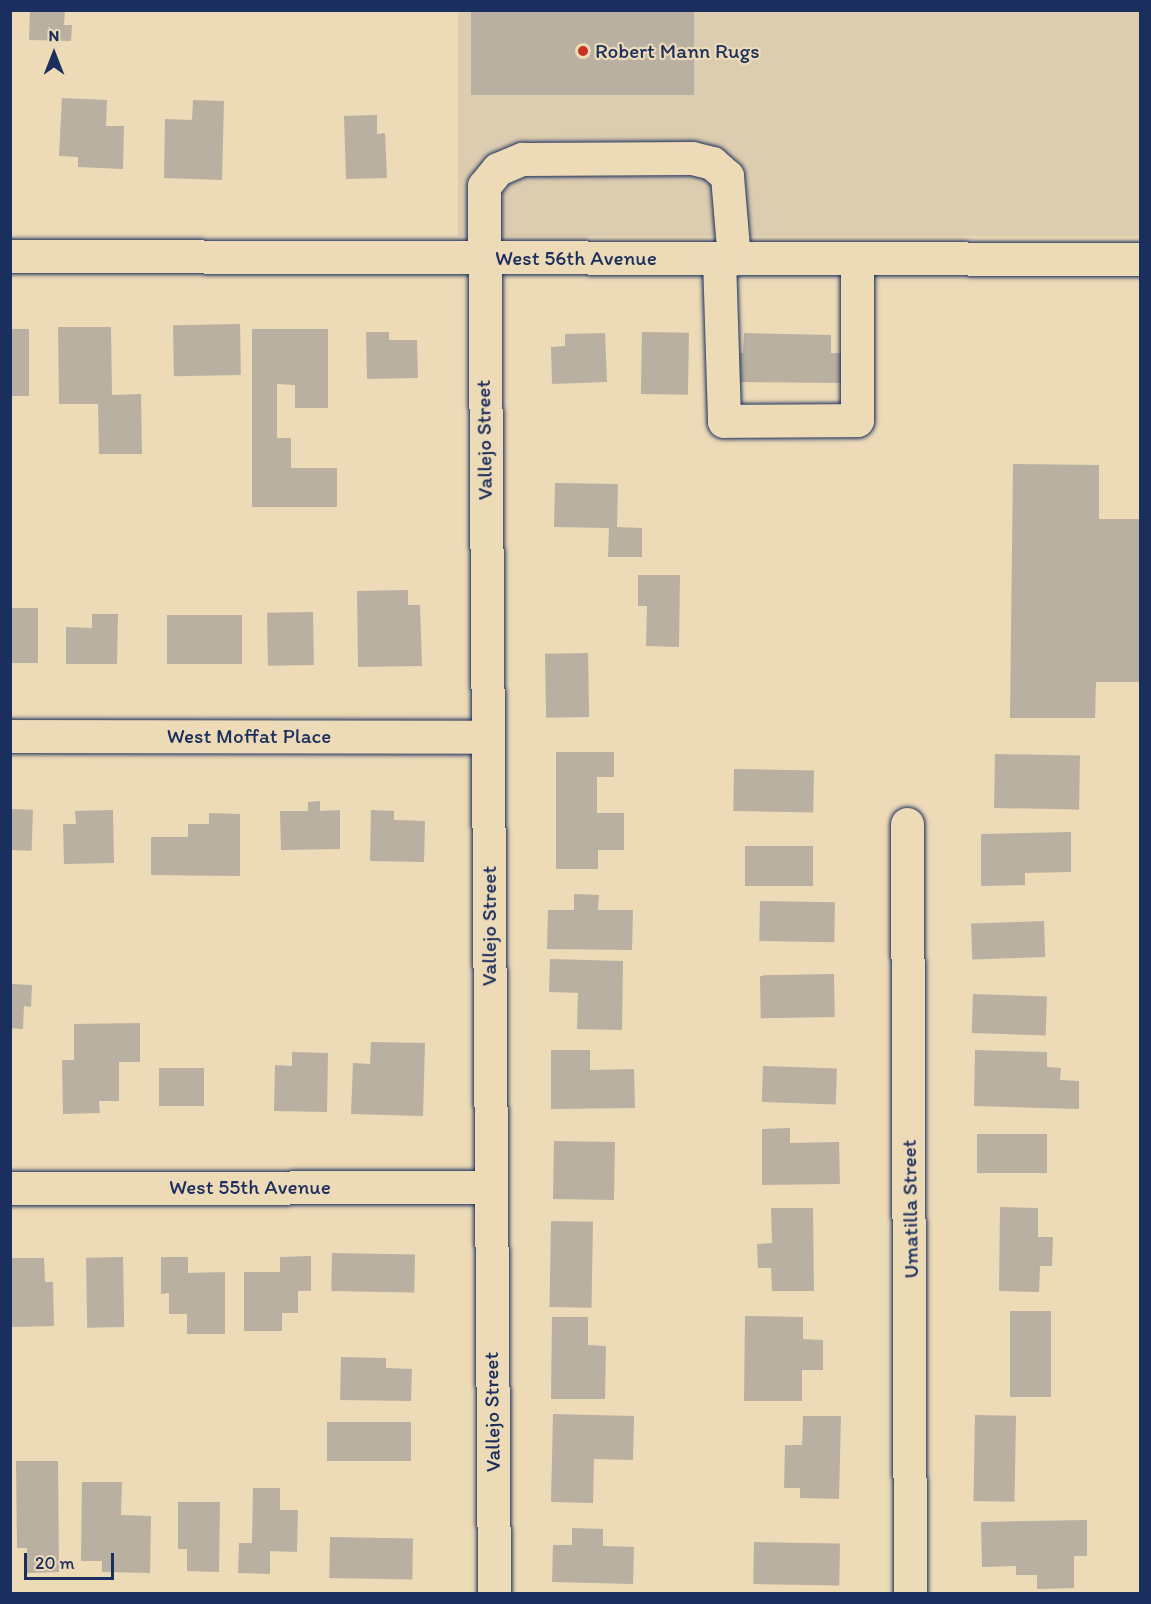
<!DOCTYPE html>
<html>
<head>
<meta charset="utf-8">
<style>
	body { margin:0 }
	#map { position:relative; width:1151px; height:1604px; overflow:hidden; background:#eddab7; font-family:Itim,sans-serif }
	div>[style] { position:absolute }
	.built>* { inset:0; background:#ddcdb0; transform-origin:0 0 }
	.building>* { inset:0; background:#b9b0a1; transform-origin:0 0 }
	.roads { filter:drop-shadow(0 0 2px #1b2f5e) drop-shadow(0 0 2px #1b2f5e) }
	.minor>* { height:33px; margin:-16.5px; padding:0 16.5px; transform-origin:16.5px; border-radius:16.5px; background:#eddab7 }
	.dots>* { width:16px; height:16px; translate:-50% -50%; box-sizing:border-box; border:3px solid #eddab7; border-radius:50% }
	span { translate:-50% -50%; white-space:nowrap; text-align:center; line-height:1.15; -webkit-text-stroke:4.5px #eddab7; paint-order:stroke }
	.poi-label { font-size:21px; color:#1b2f5e }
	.left { translate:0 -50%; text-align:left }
	.street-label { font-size:21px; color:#1b2f5e }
	.frame { position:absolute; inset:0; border:12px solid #1b2f5e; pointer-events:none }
	.north { position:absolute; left:24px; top:24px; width:60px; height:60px; -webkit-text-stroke:4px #eddab7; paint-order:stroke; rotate:0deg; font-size:16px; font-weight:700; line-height:24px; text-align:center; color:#1b2f5e }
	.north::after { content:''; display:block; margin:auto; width:21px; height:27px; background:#1b2f5e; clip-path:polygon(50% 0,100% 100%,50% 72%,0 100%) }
	.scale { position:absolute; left:24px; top:1553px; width:90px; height:27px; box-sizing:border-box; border:3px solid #1b2f5e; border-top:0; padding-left:8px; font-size:18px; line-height:21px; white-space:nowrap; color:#1b2f5e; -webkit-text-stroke:4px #eddab7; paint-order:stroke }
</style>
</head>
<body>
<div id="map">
	<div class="built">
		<i style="left:458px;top:11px;width:682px;height:225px"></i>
	</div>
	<div class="building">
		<i style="clip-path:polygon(30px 10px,65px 10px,64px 25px,72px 25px,71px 41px,29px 40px)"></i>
		<i style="left:471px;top:10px;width:223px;height:85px"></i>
		<i style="clip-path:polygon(62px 98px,107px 100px,106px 126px,124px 126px,123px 169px,78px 167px,78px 157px,59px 156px)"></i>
		<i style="clip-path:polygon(193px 100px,224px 101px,222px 180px,164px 178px,165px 119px,192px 120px)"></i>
		<i style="clip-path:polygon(377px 115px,377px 134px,385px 133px,387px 178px,346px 179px,344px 116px)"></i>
		<i style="left:240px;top:324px;width:51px;height:67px;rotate:89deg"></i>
		<i style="clip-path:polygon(58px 327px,111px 327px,112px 395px,141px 394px,142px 454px,99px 454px,98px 404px,59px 404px)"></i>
		<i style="left:10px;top:329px;width:19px;height:67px"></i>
		<i style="clip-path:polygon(252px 329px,328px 329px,328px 408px,295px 408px,295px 385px,277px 384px,277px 438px,291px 438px,291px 468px,337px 468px,337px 507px,252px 507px)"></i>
		<i style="clip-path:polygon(366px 332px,389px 332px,389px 340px,417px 340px,418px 378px,367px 379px)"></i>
		<i style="left:642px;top:332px;width:47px;height:62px;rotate:1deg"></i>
		<i style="clip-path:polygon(605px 333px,607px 382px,552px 384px,551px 347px,565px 346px,565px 334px)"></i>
		<i style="clip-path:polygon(744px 333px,831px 335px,831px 353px,847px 353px,846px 383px,726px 382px,727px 353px,743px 353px)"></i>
		<i style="clip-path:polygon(1013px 464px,1099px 465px,1099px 519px,1140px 519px,1140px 682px,1096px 682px,1095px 718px,1010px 718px)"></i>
		<i style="clip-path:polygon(555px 483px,618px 484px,617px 527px,642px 528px,642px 557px,608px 557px,609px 528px,554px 527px)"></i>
		<i style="clip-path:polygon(638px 575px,680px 575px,679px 647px,646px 646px,647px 606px,638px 606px)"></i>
		<i style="clip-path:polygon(408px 590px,408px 605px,420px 605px,422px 666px,358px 667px,357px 591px)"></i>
		<i style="left:10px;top:608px;width:28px;height:55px"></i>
		<i style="left:313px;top:612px;width:53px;height:46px;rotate:89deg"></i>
		<i style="clip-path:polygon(92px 614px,118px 614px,117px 664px,66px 664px,66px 627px,92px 628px)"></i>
		<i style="left:167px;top:615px;width:75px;height:49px"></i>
		<i style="left:588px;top:653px;width:64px;height:43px;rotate:89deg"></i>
		<i style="clip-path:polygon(556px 752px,614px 752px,614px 777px,597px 777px,597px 813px,624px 813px,624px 850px,598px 850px,598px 869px,556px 869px)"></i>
		<i style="left:995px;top:754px;width:85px;height:54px;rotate:1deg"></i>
		<i style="left:734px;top:769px;width:80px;height:42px;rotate:1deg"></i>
		<i style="clip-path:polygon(320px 801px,320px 811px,340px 810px,340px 849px,281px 850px,280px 811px,308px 811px,308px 802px)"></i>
		<i style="left:10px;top:809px;width:23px;height:41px;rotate:2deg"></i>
		<i style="clip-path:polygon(113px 810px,114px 863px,64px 864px,63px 824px,76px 824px,75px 811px)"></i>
		<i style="clip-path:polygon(371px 810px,394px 811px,394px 820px,425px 821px,424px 862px,370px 861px)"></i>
		<i style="clip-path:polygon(209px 813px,240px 814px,240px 876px,151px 875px,151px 837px,188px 837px,188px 824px,209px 824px)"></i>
		<i style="clip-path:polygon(1071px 832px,1071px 872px,1025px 873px,1025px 885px,981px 886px,981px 834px)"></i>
		<i style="left:745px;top:846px;width:68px;height:40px"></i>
		<i style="clip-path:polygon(574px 894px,599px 895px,598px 910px,633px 910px,632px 950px,547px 949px,548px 910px,574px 910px)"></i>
		<i style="left:760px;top:901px;width:75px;height:40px;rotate:1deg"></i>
		<i style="left:1044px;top:921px;width:36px;height:73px;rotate:88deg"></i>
		<i style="clip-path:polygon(550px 959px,623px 961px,622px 1030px,577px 1029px,578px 993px,549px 992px)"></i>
		<i style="left:834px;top:974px;width:43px;height:74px;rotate:89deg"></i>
		<i style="clip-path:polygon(10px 984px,32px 985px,31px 1007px,24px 1006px,23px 1029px,10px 1028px)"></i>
		<i style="left:973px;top:994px;width:74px;height:39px;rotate:2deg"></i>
		<i style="clip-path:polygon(140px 1023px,140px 1062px,119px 1062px,119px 1101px,99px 1101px,100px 1113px,63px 1114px,62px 1060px,74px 1060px,74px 1024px)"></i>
		<i style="clip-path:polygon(371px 1042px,425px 1043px,423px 1116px,351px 1114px,353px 1063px,370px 1064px)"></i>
		<i style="clip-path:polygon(551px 1050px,590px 1050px,590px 1070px,634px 1069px,635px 1108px,551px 1109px)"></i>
		<i style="clip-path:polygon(975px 1050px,1047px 1052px,1047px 1067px,1061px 1068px,1060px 1080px,1079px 1081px,1079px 1109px,974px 1106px)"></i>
		<i style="clip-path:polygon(292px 1052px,328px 1053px,327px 1112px,274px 1111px,275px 1065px,292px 1066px)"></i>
		<i style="left:763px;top:1066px;width:74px;height:36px;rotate:2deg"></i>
		<i style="left:159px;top:1068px;width:45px;height:38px"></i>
		<i style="clip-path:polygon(790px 1128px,790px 1143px,839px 1142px,840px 1184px,762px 1185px,762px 1129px)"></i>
		<i style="left:1047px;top:1134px;width:39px;height:70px;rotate:90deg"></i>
		<i style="left:554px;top:1141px;width:61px;height:58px;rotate:1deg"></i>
		<i style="clip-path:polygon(1000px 1207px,1038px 1208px,1038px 1237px,1053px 1237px,1052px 1266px,1040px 1266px,1039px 1292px,999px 1291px)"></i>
		<i style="clip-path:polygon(771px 1208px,813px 1208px,814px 1291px,772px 1291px,771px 1268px,758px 1268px,757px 1244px,772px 1243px)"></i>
		<i style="left:551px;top:1221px;width:42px;height:86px;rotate:1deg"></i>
		<i style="left:332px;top:1253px;width:83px;height:38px;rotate:1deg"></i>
		<i style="clip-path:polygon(311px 1256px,311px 1291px,298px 1291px,298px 1313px,282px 1313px,282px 1331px,244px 1331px,244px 1272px,280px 1272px,280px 1257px)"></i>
		<i style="left:123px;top:1257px;width:70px;height:37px;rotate:89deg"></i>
		<i style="clip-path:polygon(161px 1257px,188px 1257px,188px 1273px,225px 1272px,225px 1334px,187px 1334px,187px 1314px,169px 1314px,169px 1293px,161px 1294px)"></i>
		<i style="clip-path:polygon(11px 1258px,44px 1258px,45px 1282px,53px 1282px,54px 1326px,12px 1327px)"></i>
		<i style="left:1010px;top:1311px;width:41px;height:86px"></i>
		<i style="clip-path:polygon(745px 1316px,803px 1317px,803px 1339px,823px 1340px,823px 1370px,802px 1370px,802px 1401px,744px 1401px)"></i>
		<i style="clip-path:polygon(552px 1317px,588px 1317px,588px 1345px,606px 1346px,605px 1399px,551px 1399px)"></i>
		<i style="clip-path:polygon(341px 1357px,386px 1358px,386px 1368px,412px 1369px,411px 1401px,340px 1400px)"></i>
		<i style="clip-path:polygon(553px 1414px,634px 1416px,633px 1460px,594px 1459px,593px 1503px,551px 1502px)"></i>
		<i style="left:975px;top:1415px;width:41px;height:86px;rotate:1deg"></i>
		<i style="clip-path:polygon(803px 1416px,841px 1416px,839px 1499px,800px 1498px,800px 1488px,784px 1488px,785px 1445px,802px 1445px)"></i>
		<i style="left:327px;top:1422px;width:84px;height:39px"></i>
		<i style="clip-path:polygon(16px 1461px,58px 1461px,59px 1572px,27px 1573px,27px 1548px,17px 1548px)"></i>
		<i style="clip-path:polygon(82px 1482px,122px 1482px,121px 1515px,151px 1516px,150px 1573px,102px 1572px,102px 1561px,81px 1561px)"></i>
		<i style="clip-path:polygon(253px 1488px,280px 1488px,280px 1510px,298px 1510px,297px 1552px,270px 1551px,270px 1574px,238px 1573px,239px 1543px,252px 1543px)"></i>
		<i style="clip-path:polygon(178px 1502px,220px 1502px,219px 1572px,187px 1571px,187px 1549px,178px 1549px)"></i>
		<i style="clip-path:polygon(1087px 1520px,1087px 1556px,1074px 1556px,1074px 1588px,1037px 1589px,1037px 1575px,1016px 1575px,1016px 1566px,982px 1567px,981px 1522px)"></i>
		<i style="clip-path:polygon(572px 1528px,603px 1529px,603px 1546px,634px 1547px,633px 1584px,552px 1582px,553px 1545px,572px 1545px)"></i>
		<i style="left:330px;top:1537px;width:83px;height:41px;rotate:1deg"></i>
		<i style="left:754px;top:1542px;width:86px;height:42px;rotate:1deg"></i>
	</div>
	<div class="roads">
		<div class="minor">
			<i style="left:10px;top:256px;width:1130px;rotate:0.15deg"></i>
			<i style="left:719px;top:259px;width:162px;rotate:88.2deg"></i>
			<i style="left:724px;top:421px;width:133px;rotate:-0.4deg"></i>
			<i style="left:857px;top:420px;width:162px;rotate:-90deg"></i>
			<i style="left:10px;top:736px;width:478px;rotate:0.1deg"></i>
			<i style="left:907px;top:824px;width:770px;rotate:89.78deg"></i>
			<i style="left:10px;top:1188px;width:480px;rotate:-0.1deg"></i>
			<i style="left:494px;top:1594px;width:1408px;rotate:-90.41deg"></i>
			<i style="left:484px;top:186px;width:22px;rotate:-51deg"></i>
			<i style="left:498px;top:169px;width:26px;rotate:-23deg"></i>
			<i style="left:522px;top:159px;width:170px;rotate:-0.3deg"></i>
			<i style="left:692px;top:158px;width:21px;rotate:14deg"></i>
			<i style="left:712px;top:163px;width:20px;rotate:41deg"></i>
			<i style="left:727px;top:176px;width:83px;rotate:85.2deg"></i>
		</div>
	</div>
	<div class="dots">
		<i style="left:583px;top:51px;background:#c8321e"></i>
	</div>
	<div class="poi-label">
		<span class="left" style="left:595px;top:51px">Robert Mann Rugs</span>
	</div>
	<div class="street-label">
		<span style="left:576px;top:258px">West 56th Avenue</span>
		<span style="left:484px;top:440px;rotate:-91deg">Vallejo Street</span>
		<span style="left:249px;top:736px">West Moffat Place</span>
		<span style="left:489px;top:926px;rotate:-90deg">Vallejo Street</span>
		<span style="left:250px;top:1187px">West 55th Avenue</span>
		<span style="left:910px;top:1209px;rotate:-91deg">Umatilla Street</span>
		<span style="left:492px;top:1412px;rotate:-91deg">Vallejo Street</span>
	</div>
	<div class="frame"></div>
	<div class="north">N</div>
	<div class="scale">20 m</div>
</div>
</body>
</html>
